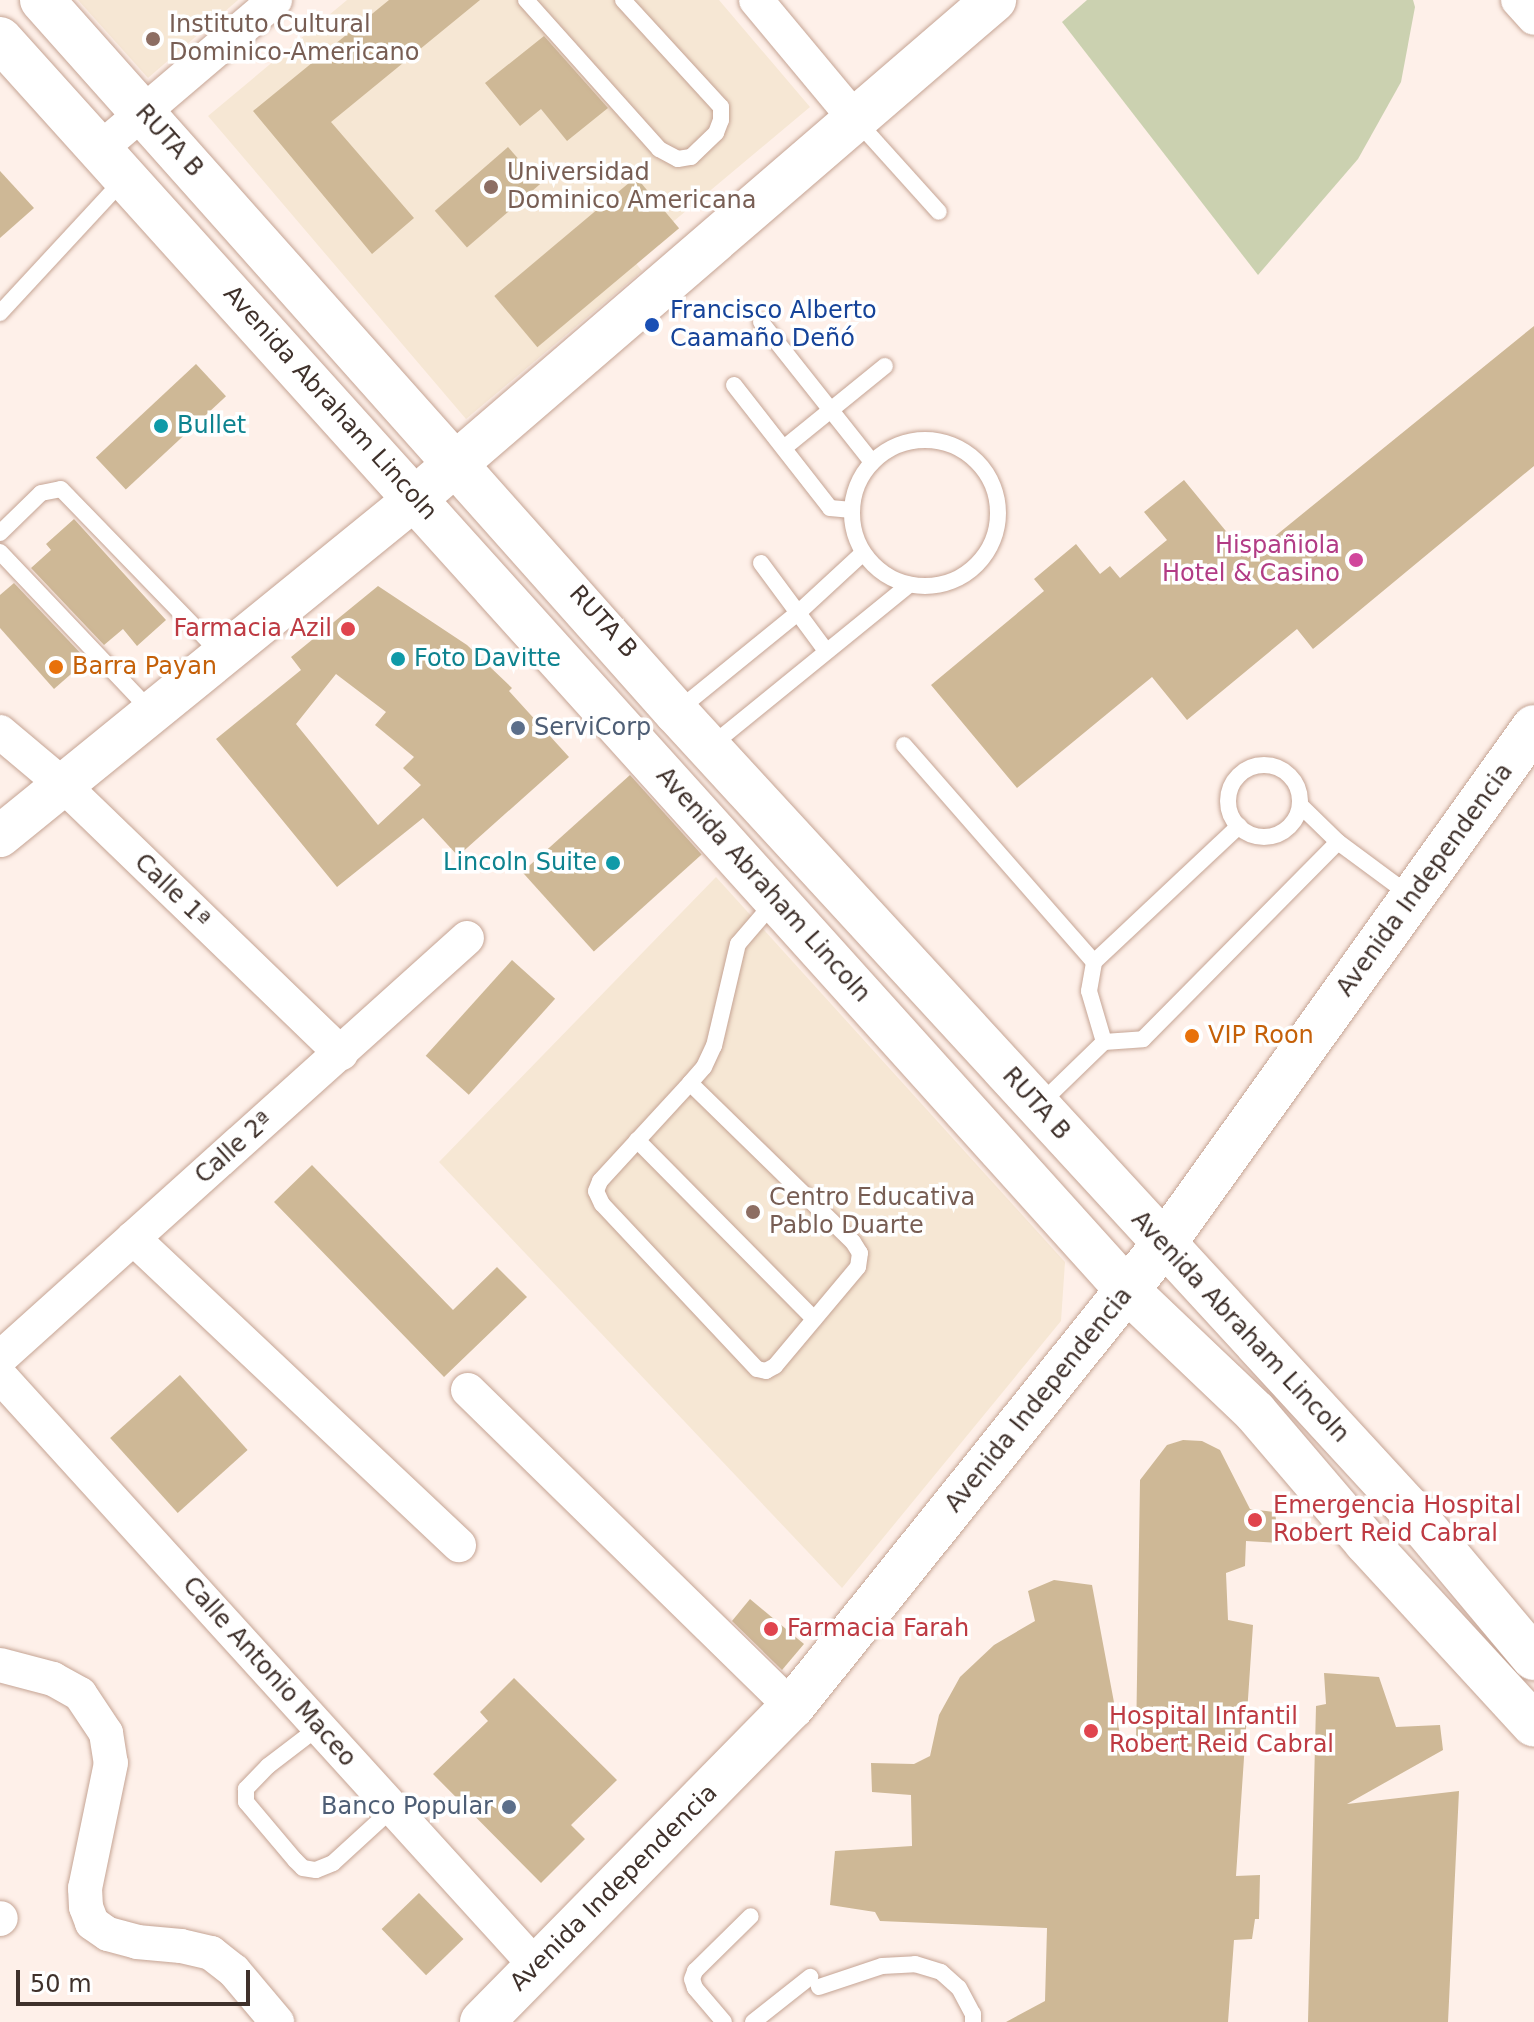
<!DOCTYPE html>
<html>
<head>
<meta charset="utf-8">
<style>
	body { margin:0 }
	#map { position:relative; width:1534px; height:2022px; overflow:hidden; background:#fef0e9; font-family:"DejaVu Sans",sans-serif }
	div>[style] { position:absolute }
	.education>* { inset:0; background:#f6e7d4 }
	.green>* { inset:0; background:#cbd1b0 }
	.building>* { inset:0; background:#ceb896; transform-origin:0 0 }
	.roads { filter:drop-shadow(0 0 2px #c5a494) drop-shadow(0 0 2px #c5a494) }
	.service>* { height:16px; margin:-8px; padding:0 8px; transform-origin:8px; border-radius:8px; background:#fff }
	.service>.ring { margin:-8px; padding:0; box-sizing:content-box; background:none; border:16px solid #fff; border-radius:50% }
	.minor>* { height:34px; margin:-17px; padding:0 17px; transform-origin:17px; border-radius:17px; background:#fff }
	.tertiary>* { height:42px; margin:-21px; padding:0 21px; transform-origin:21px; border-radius:21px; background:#fff }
	.secondary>* { height:44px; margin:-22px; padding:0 22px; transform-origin:22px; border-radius:22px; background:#fff }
	.dots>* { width:22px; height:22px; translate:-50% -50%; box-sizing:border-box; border:4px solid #fff; border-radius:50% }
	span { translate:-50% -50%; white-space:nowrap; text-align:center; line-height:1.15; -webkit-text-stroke:7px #fff; paint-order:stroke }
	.education-label { font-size:24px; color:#785e54 }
	.left { translate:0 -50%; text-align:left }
	.street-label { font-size:24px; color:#3f312b }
	.transit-label { font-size:24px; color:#164399 }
	.culture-label { font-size:24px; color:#0d838f }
	.right { translate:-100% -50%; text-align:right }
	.hotel-label { font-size:24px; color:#b23c85 }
	.health-label { font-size:24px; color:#be3a42 }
	.food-label { font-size:24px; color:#c56008 }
	.service-label { font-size:24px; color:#4e5e75 }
	.scale { position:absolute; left:16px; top:1970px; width:234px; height:36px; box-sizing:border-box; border:4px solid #3f312b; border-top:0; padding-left:10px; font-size:24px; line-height:28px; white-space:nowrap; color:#3f312b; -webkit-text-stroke:6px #fff; paint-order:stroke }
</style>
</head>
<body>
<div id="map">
	<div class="education">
		<i style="clip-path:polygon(78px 0,238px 0,148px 78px)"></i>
		<i style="clip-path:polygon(347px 0,719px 0,810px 107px,631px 257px,642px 271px,466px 419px,208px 116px)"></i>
		<i style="clip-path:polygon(716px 877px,1065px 1262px,1061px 1321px,842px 1588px,439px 1162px)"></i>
	</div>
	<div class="green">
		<i style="clip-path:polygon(1087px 0,1413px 0,1415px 7px,1401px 82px,1358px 159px,1258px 275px,1062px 22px)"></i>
	</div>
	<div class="building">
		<i style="clip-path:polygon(389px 0,480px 0,331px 122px,414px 218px,372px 254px,253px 111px)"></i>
		<i style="clip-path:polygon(544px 36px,608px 108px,567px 141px,541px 109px,520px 126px,485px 83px)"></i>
		<i style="left:508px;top:147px;width:49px;height:97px;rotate:49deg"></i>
		<i style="clip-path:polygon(0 171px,34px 208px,0 238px)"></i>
		<i style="left:636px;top:177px;width:67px;height:185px;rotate:50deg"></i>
		<i style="clip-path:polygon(1534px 326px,1534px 466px,1313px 649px,1297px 629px,1187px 720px,1152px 677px,1017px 788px,931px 685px,1044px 591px,1034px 579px,1076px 544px,1100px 574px,1110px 566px,1120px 578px,1167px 540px,1144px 512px,1184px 480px,1248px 558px)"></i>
		<i style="left:196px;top:364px;width:44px;height:137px;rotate:47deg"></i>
		<i style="clip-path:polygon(74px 519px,166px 620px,137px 646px,123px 629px,104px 645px,31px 568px,51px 550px,46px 544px)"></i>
		<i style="clip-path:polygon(14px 583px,87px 660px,54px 689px,0 628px,0 595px)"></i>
		<i style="clip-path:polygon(evenodd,378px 586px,467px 645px,512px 688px,509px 691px,569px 757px,458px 856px,423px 818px,337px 887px,216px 739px,301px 670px,291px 657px,378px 586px,336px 674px,386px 712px,375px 725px,414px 757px,403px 768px,421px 785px,378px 825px,296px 724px,336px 674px)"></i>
		<i style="left:630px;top:775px;width:107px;height:145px;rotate:48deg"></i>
		<i style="left:512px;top:960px;width:58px;height:129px;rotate:42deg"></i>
		<i style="clip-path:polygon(312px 1165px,453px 1310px,497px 1267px,527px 1297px,444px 1377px,274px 1202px)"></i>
		<i style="left:180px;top:1375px;width:101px;height:94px;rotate:48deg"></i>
		<i style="clip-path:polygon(1183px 1440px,1202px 1441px,1220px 1450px,1250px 1509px,1275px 1512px,1279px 1543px,1246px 1541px,1245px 1566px,1226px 1573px,1228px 1620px,1253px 1625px,1236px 1876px,1260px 1875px,1259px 1919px,1255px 1919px,1252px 1939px,1234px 1940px,1228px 2022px,1006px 2022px,1045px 2001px,1047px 1928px,880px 1921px,875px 1912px,830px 1905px,835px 1851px,912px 1846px,911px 1795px,872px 1792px,871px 1763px,914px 1764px,930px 1756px,939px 1715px,960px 1677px,994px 1645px,1035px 1621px,1028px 1591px,1054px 1580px,1092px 1585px,1122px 1745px,1136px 1744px,1140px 1480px,1167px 1445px)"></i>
		<i style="clip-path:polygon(750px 1599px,804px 1644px,782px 1670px,732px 1621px)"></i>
		<i style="clip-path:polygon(1324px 1673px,1379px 1677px,1396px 1727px,1440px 1725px,1443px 1750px,1347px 1804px,1459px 1791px,1448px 2022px,1308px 2022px,1316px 1706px,1326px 1704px)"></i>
		<i style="clip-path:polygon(514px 1678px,617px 1780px,571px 1825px,585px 1839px,541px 1883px,433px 1774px,488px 1721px,480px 1712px)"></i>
		<i style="left:419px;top:1893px;width:64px;height:52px;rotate:46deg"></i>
	</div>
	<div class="roads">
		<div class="service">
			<i style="left:526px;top:0;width:200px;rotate:48.2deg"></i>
			<i style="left:659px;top:149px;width:21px;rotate:28deg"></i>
			<i style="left:678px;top:159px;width:13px;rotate:-9deg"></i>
			<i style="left:691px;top:157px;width:35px;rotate:-44deg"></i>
			<i style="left:716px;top:133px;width:14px;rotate:-69deg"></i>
			<i style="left:721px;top:120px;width:13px;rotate:-90deg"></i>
			<i style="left:721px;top:107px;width:145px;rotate:-132.5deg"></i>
			<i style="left:857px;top:121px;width:122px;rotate:48deg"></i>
			<i style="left:0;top:313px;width:183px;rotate:-47.2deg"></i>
			<i style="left:761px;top:322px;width:179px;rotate:51.6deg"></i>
			<i style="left:734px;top:385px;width:156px;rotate:52deg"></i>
			<i style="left:830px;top:508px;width:22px;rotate:5deg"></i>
			<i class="ring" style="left:852px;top:440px;width:130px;height:130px"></i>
			<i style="left:784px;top:448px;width:130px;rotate:-39.1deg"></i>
			<i style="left:0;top:533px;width:57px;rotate:-44.3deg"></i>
			<i style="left:41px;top:493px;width:20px;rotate:-11deg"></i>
			<i style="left:61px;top:489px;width:231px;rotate:45.9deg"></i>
			<i style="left:0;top:552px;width:221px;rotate:46.5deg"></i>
			<i style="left:761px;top:563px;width:109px;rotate:53.5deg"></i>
			<i style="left:677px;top:711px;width:157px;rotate:-39.1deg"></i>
			<i style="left:799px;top:612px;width:87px;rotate:-42.7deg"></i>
			<i style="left:712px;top:745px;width:254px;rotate:-39.1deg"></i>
			<i style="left:904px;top:745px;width:288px;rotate:48.8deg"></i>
			<i class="ring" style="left:1228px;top:765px;width:56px;height:56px"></i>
			<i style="left:1300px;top:805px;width:53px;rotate:44.2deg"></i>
			<i style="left:1338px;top:842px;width:91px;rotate:36.5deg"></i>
			<i style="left:1104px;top:1042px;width:39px;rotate:-4deg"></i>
			<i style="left:1143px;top:1039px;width:277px;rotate:-45.3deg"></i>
			<i style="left:690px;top:1083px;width:228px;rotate:44.3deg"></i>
			<i style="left:853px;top:1242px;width:13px;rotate:58deg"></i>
			<i style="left:860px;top:1253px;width:14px;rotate:98deg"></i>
			<i style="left:858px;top:1267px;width:129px;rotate:130deg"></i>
			<i style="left:775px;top:1366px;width:10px;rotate:151deg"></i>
			<i style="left:766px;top:1371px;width:9px;rotate:-167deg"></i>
			<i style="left:757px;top:1369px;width:226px;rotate:-133.2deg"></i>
			<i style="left:602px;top:1204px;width:14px;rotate:-115deg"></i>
			<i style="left:596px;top:1191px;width:11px;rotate:-68deg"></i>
			<i style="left:600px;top:1181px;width:133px;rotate:-47.4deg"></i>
			<i style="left:690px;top:1083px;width:21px;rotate:-49deg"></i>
			<i style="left:704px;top:1067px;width:23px;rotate:-65deg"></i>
			<i style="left:714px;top:1046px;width:105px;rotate:-76.8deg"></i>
			<i style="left:738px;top:944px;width:57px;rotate:-49.3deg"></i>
			<i style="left:1040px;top:1104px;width:89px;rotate:-44.1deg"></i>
			<i style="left:1104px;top:1042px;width:53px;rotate:-106.4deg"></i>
			<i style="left:1089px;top:991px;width:29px;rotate:-80deg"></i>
			<i style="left:1094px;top:962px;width:199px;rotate:-43.2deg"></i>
			<i style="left:637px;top:1140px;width:252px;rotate:45.3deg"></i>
			<i style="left:319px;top:1727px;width:64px;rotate:142.6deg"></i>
			<i style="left:268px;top:1766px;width:32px;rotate:134deg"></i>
			<i style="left:246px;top:1789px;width:13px;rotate:90deg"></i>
			<i style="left:246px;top:1802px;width:76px;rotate:49.8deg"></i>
			<i style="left:295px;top:1860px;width:11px;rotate:45deg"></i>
			<i style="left:303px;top:1868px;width:13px;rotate:9deg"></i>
			<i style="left:316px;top:1870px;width:18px;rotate:-22deg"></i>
			<i style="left:333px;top:1863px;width:81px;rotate:-42.5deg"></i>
			<i style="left:819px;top:1987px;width:66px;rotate:-18.4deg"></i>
			<i style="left:882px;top:1966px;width:33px;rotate:-3deg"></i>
			<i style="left:915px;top:1964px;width:27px;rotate:17deg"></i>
			<i style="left:941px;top:1972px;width:24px;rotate:42deg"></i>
			<i style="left:959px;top:1988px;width:30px;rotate:62deg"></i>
			<i style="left:973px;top:2014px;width:8px;rotate:90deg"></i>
			<i style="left:724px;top:2022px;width:45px;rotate:-130.5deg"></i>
			<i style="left:695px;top:1988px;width:9px;rotate:-108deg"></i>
			<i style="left:692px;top:1979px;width:9px;rotate:-69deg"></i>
			<i style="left:695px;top:1971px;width:78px;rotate:-44.5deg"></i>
			<i style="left:753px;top:2022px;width:73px;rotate:-38.3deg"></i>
		</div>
		<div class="minor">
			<i style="left:756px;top:0;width:155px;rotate:50.2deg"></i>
			<i style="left:1518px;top:0;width:24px;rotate:48deg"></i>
			<i style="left:100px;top:149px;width:230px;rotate:-40.4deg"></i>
			<i style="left:0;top:732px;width:81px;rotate:40deg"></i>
			<i style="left:62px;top:784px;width:388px;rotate:44deg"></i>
			<i style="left:133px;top:1238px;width:448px;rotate:43.3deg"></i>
			<i style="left:0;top:1358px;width:628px;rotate:-41.97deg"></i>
			<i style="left:0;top:1376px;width:799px;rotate:47.74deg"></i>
			<i style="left:468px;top:1390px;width:453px;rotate:44.4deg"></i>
			<i style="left:0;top:1665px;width:55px;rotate:14.8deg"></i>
			<i style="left:53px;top:1679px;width:31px;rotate:29deg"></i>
			<i style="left:80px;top:1694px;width:47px;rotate:56.3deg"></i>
			<i style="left:106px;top:1733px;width:30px;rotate:81deg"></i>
			<i style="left:111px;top:1763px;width:128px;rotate:101.7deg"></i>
			<i style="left:85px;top:1888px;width:19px;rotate:87deg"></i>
			<i style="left:86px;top:1907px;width:17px;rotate:69deg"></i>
			<i style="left:92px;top:1923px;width:19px;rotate:35deg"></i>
			<i style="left:108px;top:1934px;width:30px;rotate:15deg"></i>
			<i style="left:137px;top:1942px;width:44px;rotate:5.2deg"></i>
			<i style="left:181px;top:1946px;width:31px;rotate:13deg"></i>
			<i style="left:211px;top:1953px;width:29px;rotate:38deg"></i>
			<i style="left:234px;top:1971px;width:67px;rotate:49.9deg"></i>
			<i style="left:0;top:1919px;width:1px;rotate:-45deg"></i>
		</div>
		<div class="tertiary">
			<i style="left:0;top:836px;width:536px;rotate:-39.09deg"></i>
		</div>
		<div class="secondary">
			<i style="left:42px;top:0;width:953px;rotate:48.32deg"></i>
			<i style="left:676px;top:712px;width:1081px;rotate:47.4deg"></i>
			<i style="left:1408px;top:1508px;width:196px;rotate:50deg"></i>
			<i style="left:0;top:39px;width:1684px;rotate:47.98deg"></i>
			<i style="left:1127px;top:1290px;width:177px;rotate:43.6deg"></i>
			<i style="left:1255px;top:1412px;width:171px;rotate:49.5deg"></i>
			<i style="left:1366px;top:1542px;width:248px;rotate:47.4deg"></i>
			<i style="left:432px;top:484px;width:742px;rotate:-40.74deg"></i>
			<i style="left:482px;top:2022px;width:442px;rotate:-45.5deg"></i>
			<i style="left:792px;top:1707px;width:593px;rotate:-51.23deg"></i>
			<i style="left:1163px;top:1245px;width:637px;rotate:-54.39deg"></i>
		</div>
	</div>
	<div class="dots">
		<i style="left:153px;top:39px;background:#8d6e63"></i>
		<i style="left:491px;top:187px;background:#8d6e63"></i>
		<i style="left:652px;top:325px;background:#1a4fb4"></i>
		<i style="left:161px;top:426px;background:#0f9aa8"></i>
		<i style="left:1356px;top:560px;background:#d1479c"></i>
		<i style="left:348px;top:629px;background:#e0444e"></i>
		<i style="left:398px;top:659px;background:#0f9aa8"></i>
		<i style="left:56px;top:667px;background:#e8710a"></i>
		<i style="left:518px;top:728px;background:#5c6f8a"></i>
		<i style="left:613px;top:863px;background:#0f9aa8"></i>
		<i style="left:1192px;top:1036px;background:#e8710a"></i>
		<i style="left:753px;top:1212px;background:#8d6e63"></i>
		<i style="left:1255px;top:1520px;background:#e0444e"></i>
		<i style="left:771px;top:1629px;background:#e0444e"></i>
		<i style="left:1091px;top:1731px;background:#e0444e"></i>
		<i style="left:509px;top:1807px;background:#5c6f8a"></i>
	</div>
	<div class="education-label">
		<span class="left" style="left:169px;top:39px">Instituto Cultural<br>Dominico-Americano</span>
		<span class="left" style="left:507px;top:187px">Universidad<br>Dominico Americana</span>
		<span class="left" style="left:769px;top:1212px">Centro Educativa<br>Pablo Duarte</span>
	</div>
	<div class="street-label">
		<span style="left:169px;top:141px;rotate:48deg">RUTA B</span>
		<span style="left:330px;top:403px;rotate:48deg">Avenida Abraham Lincoln</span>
		<span style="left:603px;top:622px;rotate:48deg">RUTA B</span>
		<span style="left:1425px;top:880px;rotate:-54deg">Avenida Independencia</span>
		<span style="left:763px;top:885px;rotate:48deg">Avenida Abraham Lincoln</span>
		<span style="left:172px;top:891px;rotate:44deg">Calle 1ª</span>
		<span style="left:1036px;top:1104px;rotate:48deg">RUTA B</span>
		<span style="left:234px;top:1148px;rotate:-42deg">Calle 2ª</span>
		<span style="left:1240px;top:1327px;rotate:47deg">Avenida Abraham Lincoln</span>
		<span style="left:1039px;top:1400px;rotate:-51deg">Avenida Independencia</span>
		<span style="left:269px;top:1672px;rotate:48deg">Calle Antonio Maceo</span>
		<span style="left:614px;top:1888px;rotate:-45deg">Avenida Independencia</span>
	</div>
	<div class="transit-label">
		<span class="left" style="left:670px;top:325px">Francisco Alberto<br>Caamaño Deñó</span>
	</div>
	<div class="culture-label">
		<span class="left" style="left:177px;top:426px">Bullet</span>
		<span class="left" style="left:414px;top:659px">Foto Davitte</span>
		<span class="right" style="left:597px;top:863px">Lincoln Suite</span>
	</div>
	<div class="hotel-label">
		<span class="right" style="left:1340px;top:560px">Hispañiola<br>Hotel &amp; Casino</span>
	</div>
	<div class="health-label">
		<span class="right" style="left:332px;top:629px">Farmacia Azil</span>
		<span class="left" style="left:1273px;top:1520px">Emergencia Hospital<br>Robert Reid Cabral</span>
		<span class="left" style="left:787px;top:1629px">Farmacia Farah</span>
		<span class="left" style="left:1109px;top:1731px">Hospital Infantil<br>Robert Reid Cabral</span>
	</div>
	<div class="food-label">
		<span class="left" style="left:72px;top:667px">Barra Payan</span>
		<span class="left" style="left:1208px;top:1036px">VIP Roon</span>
	</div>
	<div class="service-label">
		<span class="left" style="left:534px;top:728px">ServiCorp</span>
		<span class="right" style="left:493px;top:1807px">Banco Popular</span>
	</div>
	<div class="scale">50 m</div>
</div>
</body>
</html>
